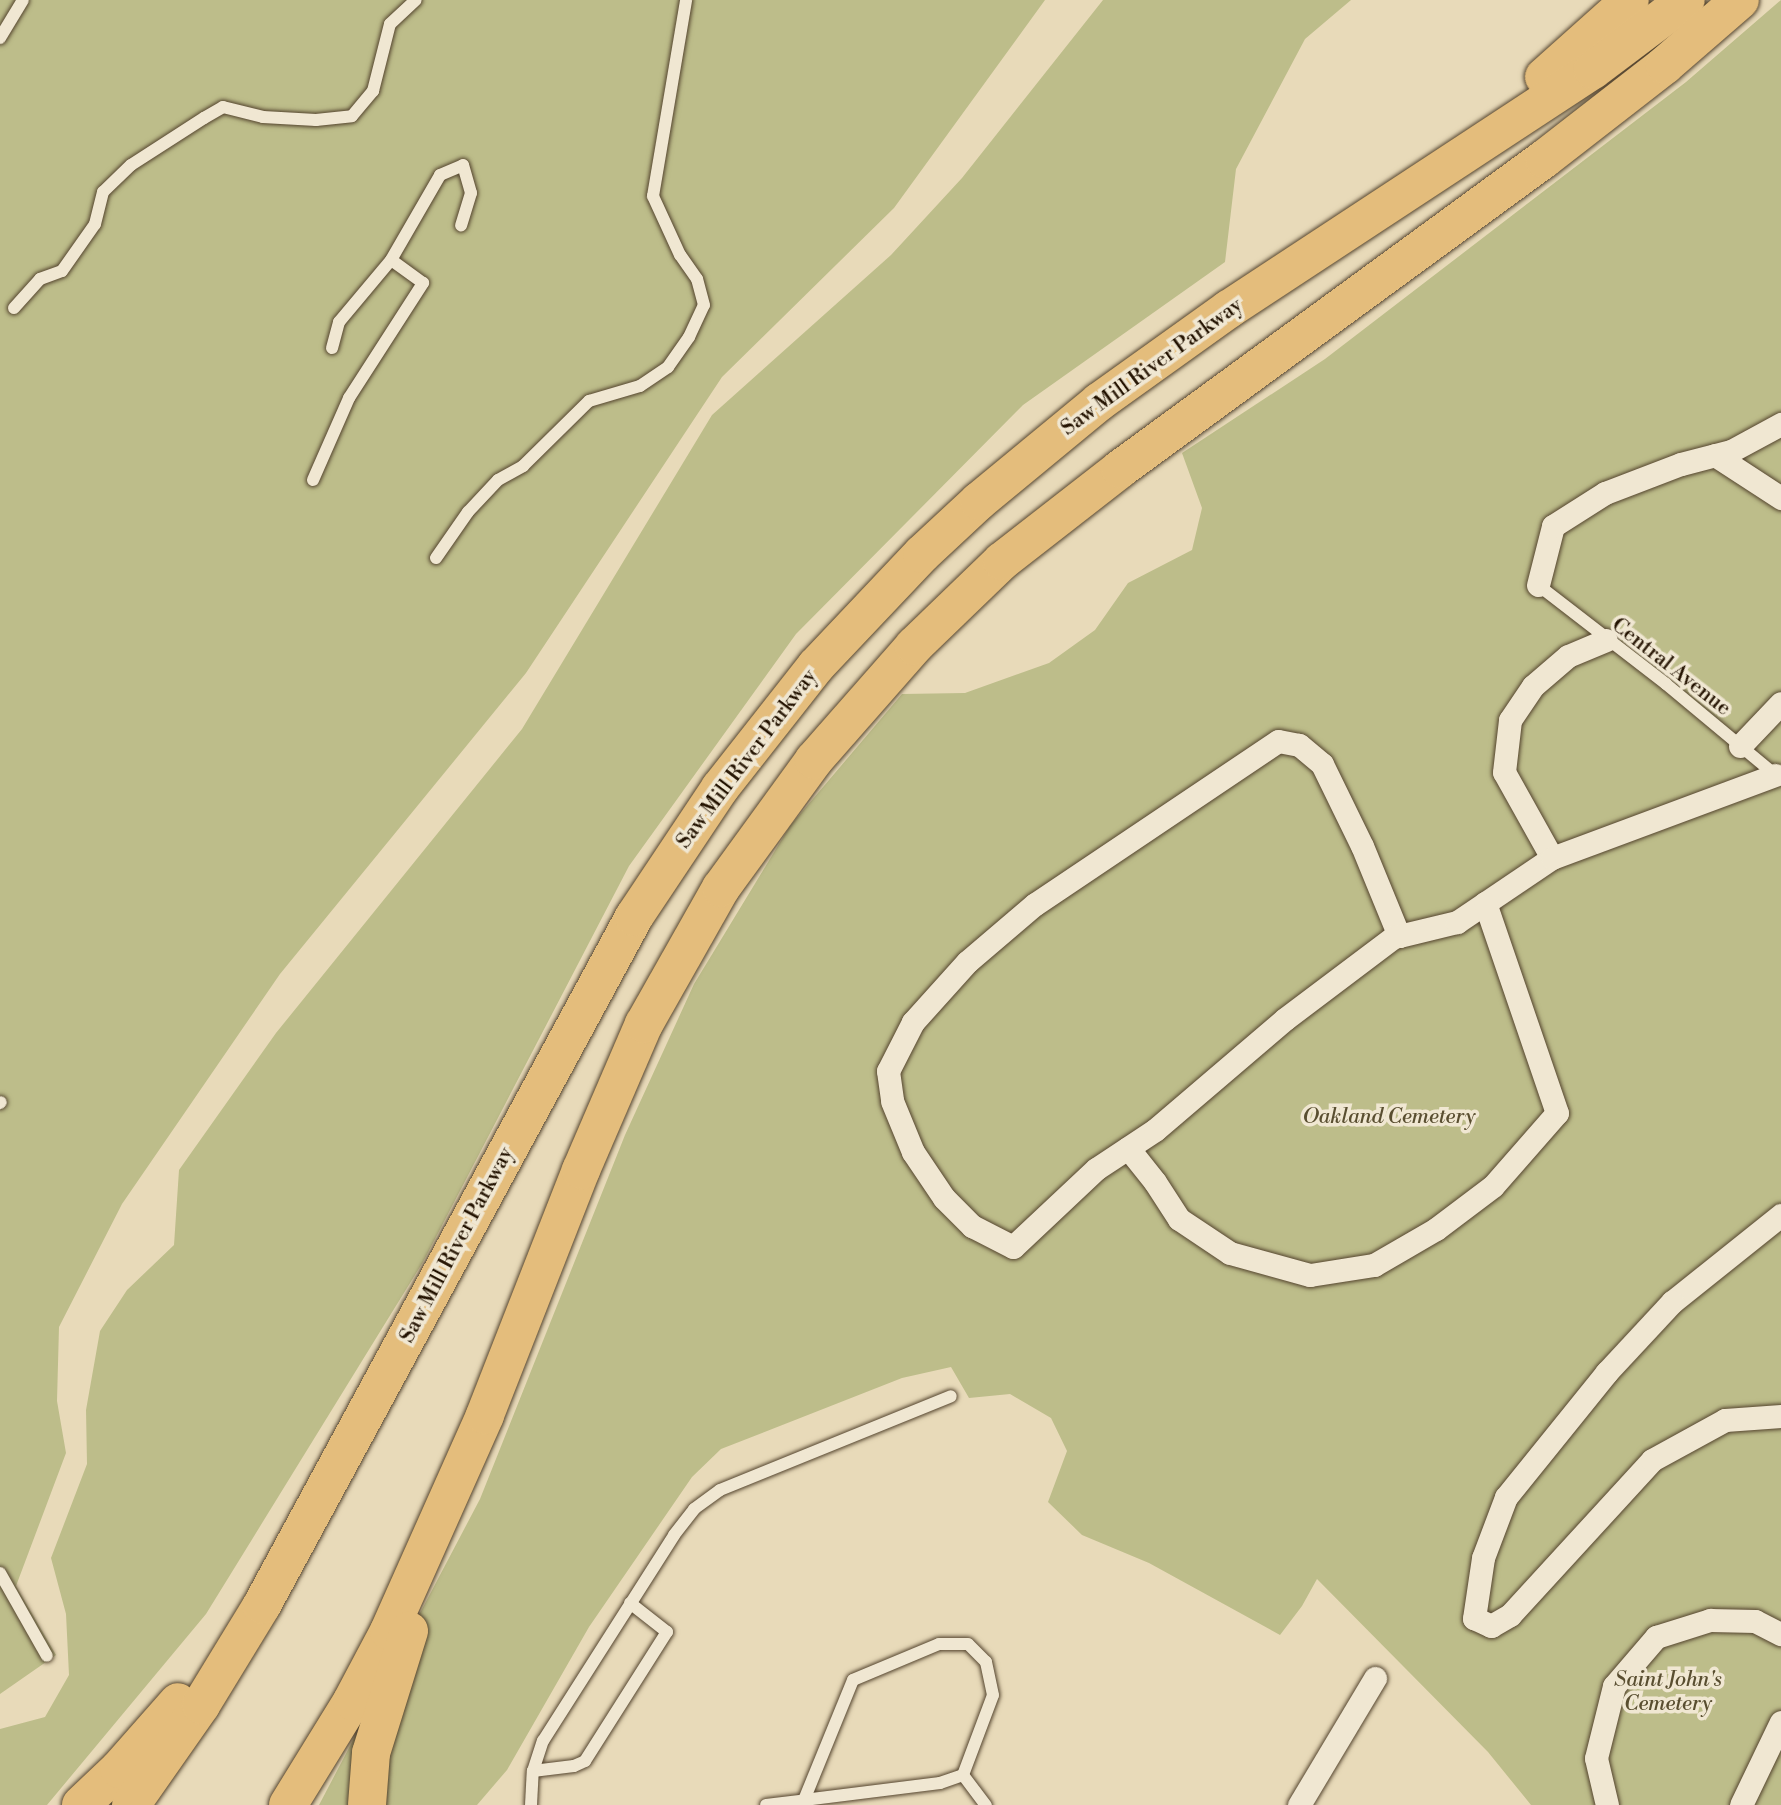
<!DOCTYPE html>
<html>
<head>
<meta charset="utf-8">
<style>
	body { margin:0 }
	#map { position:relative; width:1781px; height:1805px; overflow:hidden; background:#e8dab9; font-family:"Libre Bodoni",serif }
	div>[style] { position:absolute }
	.green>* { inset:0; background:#bdbd8a }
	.roads { filter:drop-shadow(0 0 2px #54442e) drop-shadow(0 0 2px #54442e) }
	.lane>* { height:12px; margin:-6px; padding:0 6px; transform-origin:6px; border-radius:6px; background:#f0e7d2 }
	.street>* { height:23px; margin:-11.5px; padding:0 11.5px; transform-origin:11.5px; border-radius:11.5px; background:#f0e7d2 }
	.highway>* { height:38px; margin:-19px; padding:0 19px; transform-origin:19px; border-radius:19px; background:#e4bd7c }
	span { translate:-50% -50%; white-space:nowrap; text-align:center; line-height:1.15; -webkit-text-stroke:7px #f0e7d2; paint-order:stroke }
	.street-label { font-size:21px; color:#231200 }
	.park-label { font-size:21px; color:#594e30; font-style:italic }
</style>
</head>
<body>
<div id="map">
	<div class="green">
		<i style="clip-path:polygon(0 0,1045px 0,894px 208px,722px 377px,526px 673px,280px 974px,122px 1204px,59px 1327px,57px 1401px,66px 1453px,16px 1586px,56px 1655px,0 1694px)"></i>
		<i style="clip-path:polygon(1103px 0,1351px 0,1305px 39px,1236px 169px,1225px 262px,1023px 405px,796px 634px,629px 866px,423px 1262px,206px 1614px,47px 1805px,0 1805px,0 1729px,45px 1717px,69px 1675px,66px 1614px,51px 1558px,87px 1464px,86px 1410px,100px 1331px,127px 1290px,174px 1245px,179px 1170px,276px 1033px,522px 729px,712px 415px,891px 255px,962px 178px)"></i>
		<i style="clip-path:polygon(1781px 0,1781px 1805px,1531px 1805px,1488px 1752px,1317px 1579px,1302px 1606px,1280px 1635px,1149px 1563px,1082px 1535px,1048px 1502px,1067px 1451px,1051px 1418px,1010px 1394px,969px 1398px,951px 1367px,902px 1378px,721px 1449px,692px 1477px,589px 1627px,507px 1770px,477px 1805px,319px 1805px,480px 1499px,625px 1135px,694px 984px,790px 826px,902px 694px,965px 693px,1049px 663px,1095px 630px,1128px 583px,1192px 550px,1202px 508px,1182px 453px,1325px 359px,1686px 82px)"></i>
	</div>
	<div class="roads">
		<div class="lane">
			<i style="left:0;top:38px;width:44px;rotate:-58.8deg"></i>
			<i style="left:391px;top:260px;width:98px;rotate:-60deg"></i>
			<i style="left:440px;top:175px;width:25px;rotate:-23deg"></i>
			<i style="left:463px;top:165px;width:29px;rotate:74deg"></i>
			<i style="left:471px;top:193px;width:34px;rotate:107deg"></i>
			<i style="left:14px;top:308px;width:39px;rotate:-48deg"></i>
			<i style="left:40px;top:279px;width:23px;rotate:-20deg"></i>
			<i style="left:62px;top:271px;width:57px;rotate:-54.9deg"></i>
			<i style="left:95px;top:224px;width:33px;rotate:-76deg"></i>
			<i style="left:103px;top:192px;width:39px;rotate:-44deg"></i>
			<i style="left:131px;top:165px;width:87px;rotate:-32.8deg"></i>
			<i style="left:204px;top:118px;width:22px;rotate:-30deg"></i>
			<i style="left:223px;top:107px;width:41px;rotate:14deg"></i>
			<i style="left:263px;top:117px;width:53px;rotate:3.2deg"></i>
			<i style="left:316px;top:120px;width:36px;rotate:-6deg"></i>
			<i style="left:352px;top:116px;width:33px;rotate:-50deg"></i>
			<i style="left:373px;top:91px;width:69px;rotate:-75.8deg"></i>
			<i style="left:390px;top:24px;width:35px;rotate:-43deg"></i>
			<i style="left:313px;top:480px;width:90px;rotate:-66.3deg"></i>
			<i style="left:349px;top:398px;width:137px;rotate:-57.2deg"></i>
			<i style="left:423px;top:283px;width:39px;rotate:-144deg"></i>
			<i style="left:391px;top:260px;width:81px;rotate:130deg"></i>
			<i style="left:339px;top:322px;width:27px;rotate:105deg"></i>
			<i style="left:436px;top:558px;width:56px;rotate:-55.2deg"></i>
			<i style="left:468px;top:512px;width:44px;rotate:-46.8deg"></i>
			<i style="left:498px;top:480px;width:29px;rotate:-29deg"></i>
			<i style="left:523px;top:466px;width:93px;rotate:-44.6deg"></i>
			<i style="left:589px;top:401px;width:53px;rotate:-16.4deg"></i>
			<i style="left:640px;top:386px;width:34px;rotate:-34deg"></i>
			<i style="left:668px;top:367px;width:37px;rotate:-55deg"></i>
			<i style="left:689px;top:337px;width:35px;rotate:-65deg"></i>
			<i style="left:704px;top:305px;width:27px;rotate:-105deg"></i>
			<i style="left:697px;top:279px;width:29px;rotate:-125deg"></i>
			<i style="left:680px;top:255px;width:65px;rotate:-114.6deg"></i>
			<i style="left:653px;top:196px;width:199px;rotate:-80.4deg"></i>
			<i style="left:1538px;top:585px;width:162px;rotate:37.7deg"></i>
			<i style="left:1666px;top:684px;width:146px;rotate:39.7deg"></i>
			<i style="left:0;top:1103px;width:1px;rotate:-45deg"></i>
			<i style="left:0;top:1573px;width:95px;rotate:60.5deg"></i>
			<i style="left:533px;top:1771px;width:41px;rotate:-7deg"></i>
			<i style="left:574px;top:1766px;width:12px;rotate:-24deg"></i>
			<i style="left:585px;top:1761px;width:153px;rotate:-57.6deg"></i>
			<i style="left:667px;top:1632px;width:47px;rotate:-141.9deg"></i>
			<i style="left:963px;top:1775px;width:38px;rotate:53deg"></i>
			<i style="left:531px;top:1805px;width:34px;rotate:-87deg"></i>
			<i style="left:533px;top:1771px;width:32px;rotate:-72deg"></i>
			<i style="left:543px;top:1741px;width:244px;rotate:-57.5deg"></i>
			<i style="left:674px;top:1535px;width:33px;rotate:-52deg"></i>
			<i style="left:694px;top:1509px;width:32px;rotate:-36deg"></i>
			<i style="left:720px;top:1490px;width:249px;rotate:-22.1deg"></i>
			<i style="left:766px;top:1805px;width:38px;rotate:-7deg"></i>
			<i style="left:804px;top:1800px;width:137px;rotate:-7.1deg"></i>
			<i style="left:940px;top:1783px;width:24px;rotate:-19deg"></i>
			<i style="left:963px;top:1775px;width:85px;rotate:-69.4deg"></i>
			<i style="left:993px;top:1695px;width:34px;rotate:-102deg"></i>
			<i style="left:986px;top:1662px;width:25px;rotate:-135deg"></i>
			<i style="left:968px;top:1644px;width:29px;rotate:180deg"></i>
			<i style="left:939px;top:1644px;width:93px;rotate:157.3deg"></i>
			<i style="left:853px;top:1680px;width:130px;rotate:112.2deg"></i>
		</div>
		<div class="street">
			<i style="left:1715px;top:455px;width:79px;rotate:33.1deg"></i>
			<i style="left:1538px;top:585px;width:61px;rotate:-75.7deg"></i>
			<i style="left:1553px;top:526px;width:62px;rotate:-32.4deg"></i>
			<i style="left:1605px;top:493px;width:81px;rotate:-20.9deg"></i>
			<i style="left:1681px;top:464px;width:52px;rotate:-14.6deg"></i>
			<i style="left:1731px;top:451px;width:57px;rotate:-28.4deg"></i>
			<i style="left:1740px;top:746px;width:59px;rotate:-46.4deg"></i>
			<i style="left:1552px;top:858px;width:98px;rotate:-119.2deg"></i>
			<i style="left:1504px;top:772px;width:52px;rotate:-83.4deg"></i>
			<i style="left:1510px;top:720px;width:41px;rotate:-55.9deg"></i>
			<i style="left:1533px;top:686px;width:46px;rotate:-40.6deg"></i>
			<i style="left:1568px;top:656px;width:41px;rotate:-22.8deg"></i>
			<i style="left:1399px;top:936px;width:97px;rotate:-112.3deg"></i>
			<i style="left:1362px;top:846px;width:91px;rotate:-116deg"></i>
			<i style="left:1322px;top:764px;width:30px;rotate:-140deg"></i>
			<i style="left:1299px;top:745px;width:21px;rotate:-169deg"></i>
			<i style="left:1278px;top:741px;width:293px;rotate:146.1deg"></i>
			<i style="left:1035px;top:904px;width:89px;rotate:139.5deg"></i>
			<i style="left:967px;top:962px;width:81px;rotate:132deg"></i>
			<i style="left:913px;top:1022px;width:55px;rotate:117deg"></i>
			<i style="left:888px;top:1071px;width:30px;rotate:82deg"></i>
			<i style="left:892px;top:1101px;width:55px;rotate:67.6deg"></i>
			<i style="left:913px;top:1152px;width:55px;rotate:56deg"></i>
			<i style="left:944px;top:1198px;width:40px;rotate:45deg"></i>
			<i style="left:972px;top:1226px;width:46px;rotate:27.1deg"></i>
			<i style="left:1013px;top:1247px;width:114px;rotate:-43.2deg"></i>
			<i style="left:1096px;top:1169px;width:71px;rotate:-33.5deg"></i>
			<i style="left:1155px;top:1130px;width:171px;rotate:-40.5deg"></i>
			<i style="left:1285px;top:1019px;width:136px;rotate:-37deg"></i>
			<i style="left:1394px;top:937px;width:5px;rotate:-11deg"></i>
			<i style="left:1399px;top:936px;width:60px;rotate:-13.6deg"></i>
			<i style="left:1457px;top:922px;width:115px;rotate:-34deg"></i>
			<i style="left:1552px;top:858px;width:238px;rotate:-20.4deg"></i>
			<i style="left:1128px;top:1148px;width:43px;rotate:51.5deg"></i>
			<i style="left:1155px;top:1182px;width:44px;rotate:57deg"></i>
			<i style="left:1179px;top:1219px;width:61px;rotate:33.7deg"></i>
			<i style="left:1230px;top:1253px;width:83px;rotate:15.4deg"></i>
			<i style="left:1310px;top:1275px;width:65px;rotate:-8.9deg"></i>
			<i style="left:1374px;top:1265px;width:72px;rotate:-30.1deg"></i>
			<i style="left:1436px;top:1229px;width:71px;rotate:-37deg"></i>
			<i style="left:1493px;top:1186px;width:97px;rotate:-48.8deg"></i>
			<i style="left:1557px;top:1113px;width:222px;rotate:-108.9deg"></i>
			<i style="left:1781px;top:1215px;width:139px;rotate:141.4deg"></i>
			<i style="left:1672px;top:1302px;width:96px;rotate:132.9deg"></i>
			<i style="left:1607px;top:1372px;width:161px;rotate:128.9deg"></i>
			<i style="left:1506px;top:1497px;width:65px;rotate:110.7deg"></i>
			<i style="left:1483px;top:1558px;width:61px;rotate:98.5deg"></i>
			<i style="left:1474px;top:1618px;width:19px;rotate:25deg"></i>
			<i style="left:1491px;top:1626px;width:22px;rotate:-30deg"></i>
			<i style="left:1510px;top:1615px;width:210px;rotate:-47.5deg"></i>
			<i style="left:1652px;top:1460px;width:83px;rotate:-28.7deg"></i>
			<i style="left:1725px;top:1420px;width:56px;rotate:-4.1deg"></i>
			<i style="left:1299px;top:1805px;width:148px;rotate:-59.1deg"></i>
			<i style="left:1607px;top:1805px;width:48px;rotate:-103.2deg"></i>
			<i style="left:1596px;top:1758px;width:74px;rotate:-76deg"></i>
			<i style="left:1614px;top:1686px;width:65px;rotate:-49.4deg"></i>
			<i style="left:1656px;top:1637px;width:57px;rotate:-17.5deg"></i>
			<i style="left:1710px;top:1620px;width:45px;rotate:1.3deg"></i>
			<i style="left:1755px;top:1621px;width:29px;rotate:27deg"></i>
			<i style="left:1741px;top:1805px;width:92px;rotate:-64.3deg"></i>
		</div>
		<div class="highway">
			<i style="left:1544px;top:77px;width:115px;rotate:-41.8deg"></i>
			<i style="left:81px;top:1805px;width:52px;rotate:-43.5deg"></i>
			<i style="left:119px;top:1769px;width:89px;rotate:-48.6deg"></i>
			<i style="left:131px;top:1805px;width:122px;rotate:-55deg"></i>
			<i style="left:201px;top:1705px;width:117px;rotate:-58.6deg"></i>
			<i style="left:262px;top:1605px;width:782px;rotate:-61.6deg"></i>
			<i style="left:634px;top:917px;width:155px;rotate:-56.3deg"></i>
			<i style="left:720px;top:788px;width:155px;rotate:-51.8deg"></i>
			<i style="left:816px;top:666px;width:154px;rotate:-46.6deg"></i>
			<i style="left:922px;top:554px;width:78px;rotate:-42.9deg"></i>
			<i style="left:979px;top:501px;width:156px;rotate:-39.5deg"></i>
			<i style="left:1099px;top:402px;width:160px;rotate:-35.6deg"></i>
			<i style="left:1229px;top:309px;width:435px;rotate:-33.3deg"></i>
			<i style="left:1593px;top:70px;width:116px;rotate:-37deg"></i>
			<i style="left:288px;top:1805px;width:122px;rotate:-58.4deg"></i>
			<i style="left:352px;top:1701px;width:79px;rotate:-62.1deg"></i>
			<i style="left:389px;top:1631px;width:236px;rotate:-66deg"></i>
			<i style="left:485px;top:1415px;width:263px;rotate:-68.6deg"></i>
			<i style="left:581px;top:1170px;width:159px;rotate:-66.7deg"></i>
			<i style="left:644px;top:1024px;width:156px;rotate:-60.5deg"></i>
			<i style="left:721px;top:888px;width:158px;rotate:-54deg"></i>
			<i style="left:814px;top:760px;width:152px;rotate:-48.7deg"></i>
			<i style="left:914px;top:646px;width:122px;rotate:-44deg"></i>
			<i style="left:1002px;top:561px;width:150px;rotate:-37.9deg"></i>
			<i style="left:1120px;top:469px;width:525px;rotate:-36.17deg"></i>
			<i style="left:1544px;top:159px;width:153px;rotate:-37.8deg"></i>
			<i style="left:1665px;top:65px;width:99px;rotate:-40.9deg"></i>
			<i style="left:367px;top:1805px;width:52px;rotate:-85.6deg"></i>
			<i style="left:371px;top:1753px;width:128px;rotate:-72.7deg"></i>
		</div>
	</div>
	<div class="street-label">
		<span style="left:1152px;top:367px;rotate:-36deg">Saw Mill River Parkway</span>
		<span style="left:1671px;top:667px;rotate:38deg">Central Avenue</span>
		<span style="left:747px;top:759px;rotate:-53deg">Saw Mill River Parkway</span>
		<span style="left:457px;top:1245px;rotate:-62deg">Saw Mill River Parkway</span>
	</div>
	<div class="park-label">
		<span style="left:1389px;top:1117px">Oakland Cemetery</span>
		<span style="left:1668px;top:1692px">Saint John's<br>Cemetery</span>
	</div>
</div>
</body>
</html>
